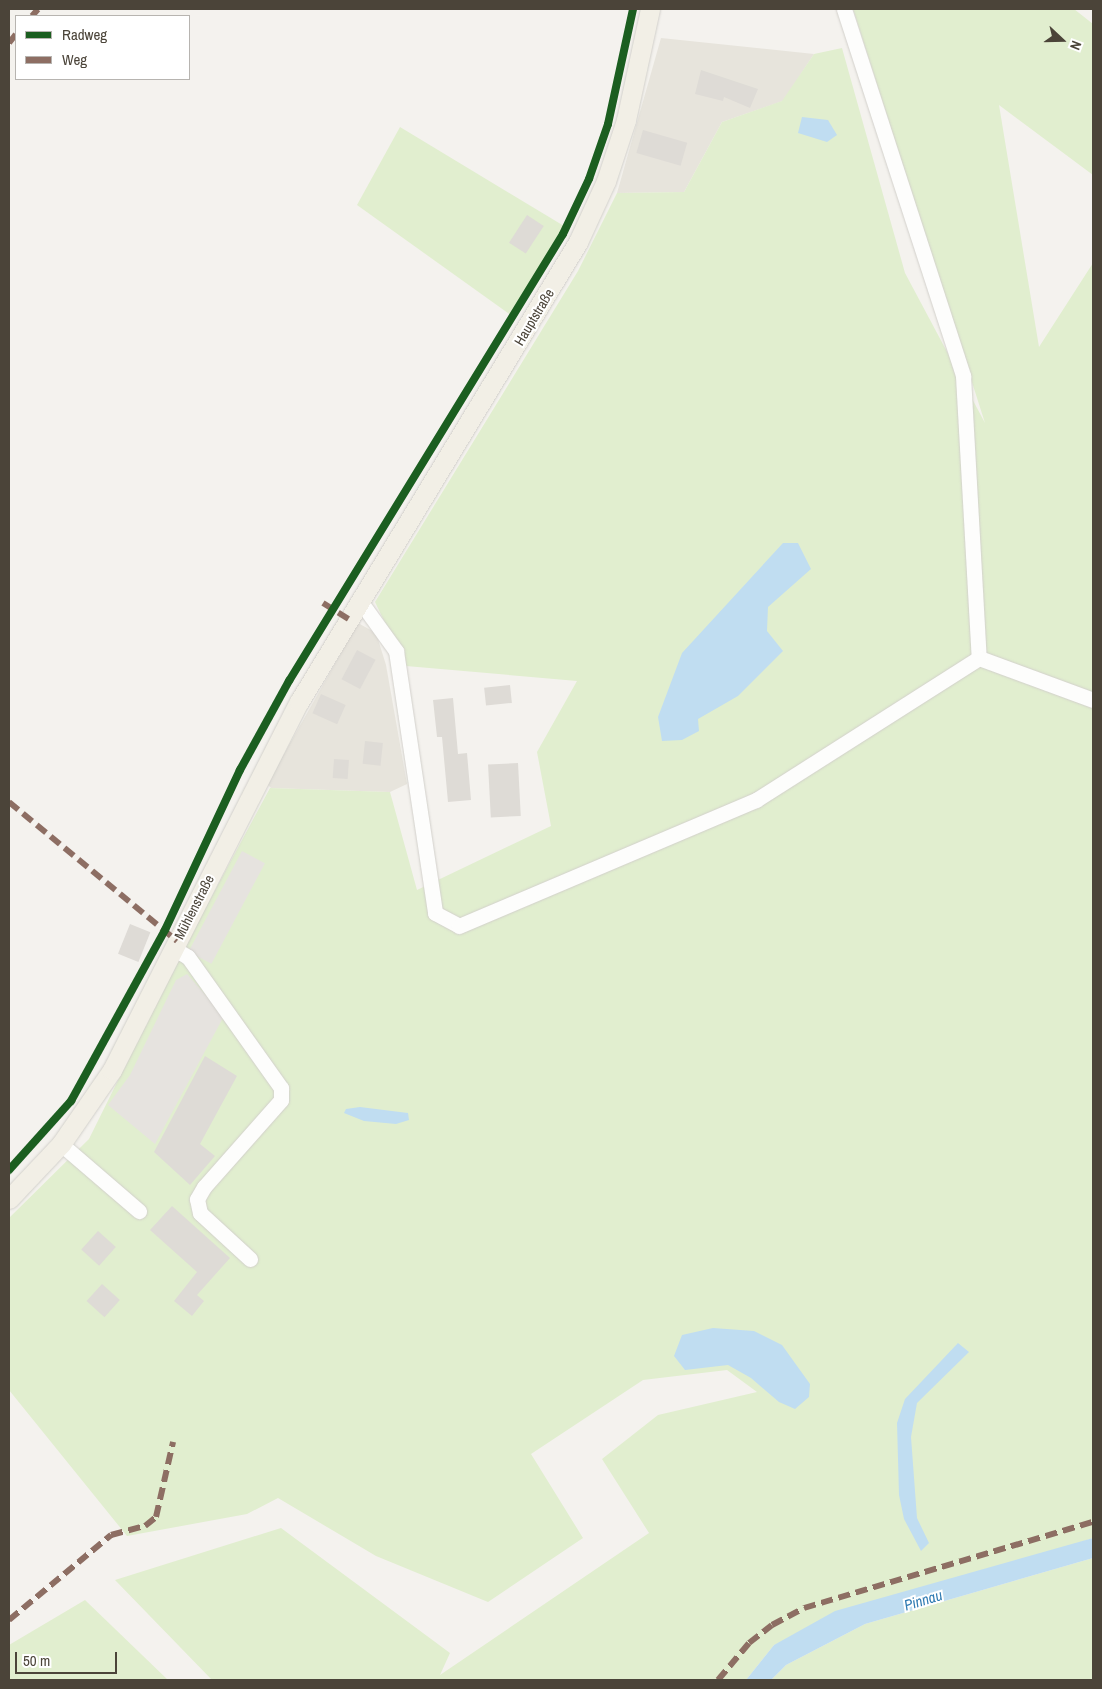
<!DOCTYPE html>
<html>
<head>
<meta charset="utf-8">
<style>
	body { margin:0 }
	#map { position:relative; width:1102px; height:1689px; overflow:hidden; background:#f4f2ee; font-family:"Archivo Narrow",sans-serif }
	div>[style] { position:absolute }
	.residential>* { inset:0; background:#e7e4dc }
	.green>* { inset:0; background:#e1eecf }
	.parking>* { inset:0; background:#e6e3df; transform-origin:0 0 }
	.water>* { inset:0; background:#c0ddf1 }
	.building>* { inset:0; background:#dedbd6; transform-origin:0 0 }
	.roads { filter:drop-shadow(0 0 1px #d2d0cb) drop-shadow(0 0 1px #d2d0cb) }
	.minor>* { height:15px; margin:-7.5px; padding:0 7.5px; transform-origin:7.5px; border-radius:7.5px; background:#fdfdfc }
	.major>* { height:19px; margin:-9.5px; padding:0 9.5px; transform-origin:9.5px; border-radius:9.5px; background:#f2efe6 }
	.quiet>* { height:6px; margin-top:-3px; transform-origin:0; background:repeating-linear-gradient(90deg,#8d6e63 0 12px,transparent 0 18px) }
	.cycleway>* { height:8px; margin:-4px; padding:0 4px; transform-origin:4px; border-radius:4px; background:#1b5e20 }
	span { translate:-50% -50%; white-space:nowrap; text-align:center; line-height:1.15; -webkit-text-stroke:4px #fff; paint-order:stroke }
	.street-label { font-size:14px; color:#4b4439 }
	.water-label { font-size:15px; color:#2e7ab2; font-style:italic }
	.frame { position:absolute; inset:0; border:10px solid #4b4439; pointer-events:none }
	.legend { position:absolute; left:15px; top:15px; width:175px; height:65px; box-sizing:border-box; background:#fff; border:1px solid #b7b4b0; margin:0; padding:6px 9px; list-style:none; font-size:15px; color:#4b4439 }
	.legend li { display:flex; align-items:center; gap:10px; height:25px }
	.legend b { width:25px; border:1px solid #b7b4b0 }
	.north { position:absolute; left:1037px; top:15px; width:50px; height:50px; -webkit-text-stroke:4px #fff; paint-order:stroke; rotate:111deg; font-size:14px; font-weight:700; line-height:20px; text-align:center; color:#4b4439 }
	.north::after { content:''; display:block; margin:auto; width:18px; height:22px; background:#4b4439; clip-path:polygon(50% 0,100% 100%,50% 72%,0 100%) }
	.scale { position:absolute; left:15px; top:1652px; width:102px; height:22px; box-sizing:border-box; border:2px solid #4b4439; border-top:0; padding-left:6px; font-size:15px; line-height:18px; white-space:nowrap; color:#4b4439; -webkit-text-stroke:4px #fff; paint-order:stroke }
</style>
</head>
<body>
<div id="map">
	<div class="residential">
		<i style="clip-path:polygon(661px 38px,814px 54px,783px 101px,722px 122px,684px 192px,617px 193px)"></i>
		<i style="clip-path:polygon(358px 623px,376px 633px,386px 665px,407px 784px,390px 792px,271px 788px,267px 784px)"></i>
	</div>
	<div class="green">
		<i style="clip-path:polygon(853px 9px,1074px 9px,1093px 24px,1093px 175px,999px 105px,1039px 347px,1093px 263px,1093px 1538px,774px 1645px,746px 1680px,212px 1680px,115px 1580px,281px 1528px,450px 1653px,440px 1675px,649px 1533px,602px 1459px,658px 1415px,757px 1392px,727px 1370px,643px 1380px,531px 1454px,583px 1538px,488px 1602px,376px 1556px,278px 1498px,247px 1514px,127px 1536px,9px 1390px,9px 1218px,89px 1139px,177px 961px,270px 788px,390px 792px,417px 890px,551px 826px,537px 752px,577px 681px,406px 666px,375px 602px,578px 271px,617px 193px,684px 192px,722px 122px,782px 101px,814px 54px,842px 48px,905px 273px,985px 423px)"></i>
		<i style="clip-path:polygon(400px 127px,564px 226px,512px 316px,357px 205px)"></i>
		<i style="clip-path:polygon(1093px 1558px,1093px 1680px,771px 1680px,786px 1665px,865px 1624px)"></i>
		<i style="clip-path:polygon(85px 1600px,168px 1680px,9px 1680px,9px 1645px)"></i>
	</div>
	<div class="parking">
		<i style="left:242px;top:851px;width:26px;height:114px;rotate:28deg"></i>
		<i style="clip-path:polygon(187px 974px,224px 1016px,155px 1144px,108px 1105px,130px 1075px,176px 980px)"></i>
	</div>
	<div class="water">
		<i style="clip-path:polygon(802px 117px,828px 120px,837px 135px,827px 142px,798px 133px)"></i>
		<i style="clip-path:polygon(783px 543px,798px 543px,811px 569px,768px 607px,767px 631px,783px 651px,738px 696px,698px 719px,699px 731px,682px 740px,662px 741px,658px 717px,682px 653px)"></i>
		<i style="clip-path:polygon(360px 1107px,408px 1113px,409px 1120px,396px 1124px,364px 1121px,344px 1113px,346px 1109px)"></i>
		<i style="clip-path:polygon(713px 1328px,754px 1331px,782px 1345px,810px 1384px,809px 1397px,795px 1409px,779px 1402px,751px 1378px,728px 1365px,685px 1370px,674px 1356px,682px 1335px)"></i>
		<i style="clip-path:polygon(958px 1343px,969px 1352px,917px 1403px,911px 1437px,917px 1518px,929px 1543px,921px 1551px,904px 1519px,899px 1495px,897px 1423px,905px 1399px)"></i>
		<i style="clip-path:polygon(1093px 1538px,1093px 1558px,865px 1624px,786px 1665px,771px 1680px,746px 1680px,774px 1645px,835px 1611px)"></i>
	</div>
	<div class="building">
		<i style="clip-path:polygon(701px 70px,758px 89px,750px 108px,724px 97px,723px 101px,695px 94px)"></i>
		<i style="left:643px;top:130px;width:46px;height:24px;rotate:16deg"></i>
		<i style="left:527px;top:215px;width:20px;height:33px;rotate:33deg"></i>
		<i style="left:357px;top:650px;width:21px;height:33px;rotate:28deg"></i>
		<i style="left:510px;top:685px;width:18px;height:26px;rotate:84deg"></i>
		<i style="left:321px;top:694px;width:27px;height:21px;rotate:24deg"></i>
		<i style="clip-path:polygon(453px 698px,458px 754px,467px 753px,471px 800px,448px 802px,442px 737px,437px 737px,433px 700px)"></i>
		<i style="left:365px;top:741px;width:18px;height:23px;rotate:6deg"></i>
		<i style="left:334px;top:759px;width:15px;height:19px;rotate:4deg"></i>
		<i style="left:518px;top:763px;width:53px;height:30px;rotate:87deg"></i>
		<i style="left:130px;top:924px;width:22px;height:32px;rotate:22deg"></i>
		<i style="clip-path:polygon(205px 1056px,237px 1076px,200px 1144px,215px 1156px,190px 1185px,154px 1152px)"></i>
		<i style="clip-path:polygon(172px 1206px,230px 1258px,197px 1295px,204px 1301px,192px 1316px,174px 1301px,197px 1272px,150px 1230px)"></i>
		<i style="left:98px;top:1231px;width:24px;height:25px;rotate:42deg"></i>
		<i style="left:102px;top:1284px;width:24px;height:23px;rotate:42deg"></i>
	</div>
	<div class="roads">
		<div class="minor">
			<i style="left:844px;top:9px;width:386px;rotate:72deg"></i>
			<i style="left:963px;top:376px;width:282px;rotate:86.8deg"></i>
			<i style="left:979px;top:658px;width:121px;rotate:20.2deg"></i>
			<i style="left:360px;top:601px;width:62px;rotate:54.2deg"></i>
			<i style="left:396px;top:651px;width:265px;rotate:81.5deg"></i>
			<i style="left:435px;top:913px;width:27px;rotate:28deg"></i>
			<i style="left:459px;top:926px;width:323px;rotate:-23deg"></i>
			<i style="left:756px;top:800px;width:264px;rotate:-32.5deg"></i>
			<i style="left:173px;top:948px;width:17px;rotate:31deg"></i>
			<i style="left:188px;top:957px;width:161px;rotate:54.6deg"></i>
			<i style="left:281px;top:1088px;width:12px;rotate:90deg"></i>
			<i style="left:281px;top:1100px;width:116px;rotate:131.5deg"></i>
			<i style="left:204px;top:1187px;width:14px;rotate:120deg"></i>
			<i style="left:197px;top:1199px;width:14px;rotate:78deg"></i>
			<i style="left:200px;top:1213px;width:68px;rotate:42.6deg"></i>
			<i style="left:61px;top:1144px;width:103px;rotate:40.7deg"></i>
		</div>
		<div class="major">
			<i style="left:9px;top:1199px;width:76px;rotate:-46.6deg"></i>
			<i style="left:61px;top:1144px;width:90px;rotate:-55.4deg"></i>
			<i style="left:112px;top:1070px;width:413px;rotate:-63.1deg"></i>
			<i style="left:299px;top:702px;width:538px;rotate:-58.76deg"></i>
			<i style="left:578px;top:242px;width:67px;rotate:-65.3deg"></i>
			<i style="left:606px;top:181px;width:64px;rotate:-71.8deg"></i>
			<i style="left:626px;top:120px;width:114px;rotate:-77.8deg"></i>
		</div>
	</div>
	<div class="quiet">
		<i style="left:32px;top:16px;width:9px;rotate:-49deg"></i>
		<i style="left:9px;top:43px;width:11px;rotate:-52deg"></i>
		<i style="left:323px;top:603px;width:31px;rotate:32deg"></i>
		<i style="left:9px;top:802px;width:218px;rotate:39.6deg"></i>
		<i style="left:9px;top:1620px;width:133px;rotate:-39.8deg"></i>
		<i style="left:111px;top:1535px;width:35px;rotate:-15deg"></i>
		<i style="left:145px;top:1526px;width:14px;rotate:-39deg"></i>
		<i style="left:156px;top:1517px;width:77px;rotate:-77.2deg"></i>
		<i style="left:718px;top:1680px;width:48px;rotate:-50deg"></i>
		<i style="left:749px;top:1643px;width:29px;rotate:-38deg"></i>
		<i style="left:772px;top:1625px;width:36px;rotate:-28deg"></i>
		<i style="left:804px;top:1608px;width:302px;rotate:-16.6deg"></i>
	</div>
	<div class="cycleway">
		<i style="left:9px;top:1170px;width:93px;rotate:-48.1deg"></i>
		<i style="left:71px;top:1101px;width:195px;rotate:-61.2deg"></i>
		<i style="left:165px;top:930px;width:177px;rotate:-64.9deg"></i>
		<i style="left:240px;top:770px;width:102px;rotate:-61.2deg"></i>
		<i style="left:289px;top:681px;width:524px;rotate:-58.49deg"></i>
		<i style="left:563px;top:234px;width:61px;rotate:-64.7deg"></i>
		<i style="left:589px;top:179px;width:58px;rotate:-70.9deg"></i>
		<i style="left:608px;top:124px;width:118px;rotate:-77.7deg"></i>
	</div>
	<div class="street-label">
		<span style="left:534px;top:317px;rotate:-59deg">Hauptstraße</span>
		<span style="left:194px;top:907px;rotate:-63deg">Mühlenstraße</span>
	</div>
	<div class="water-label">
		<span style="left:923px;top:1600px;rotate:-17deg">Pinnau</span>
	</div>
	<div class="frame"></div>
	<ul class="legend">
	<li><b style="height:6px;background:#1b5e20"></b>Radweg</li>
	<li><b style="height:6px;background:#8d6e63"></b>Weg</li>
	</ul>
	<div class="north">N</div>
	<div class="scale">50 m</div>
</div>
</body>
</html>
